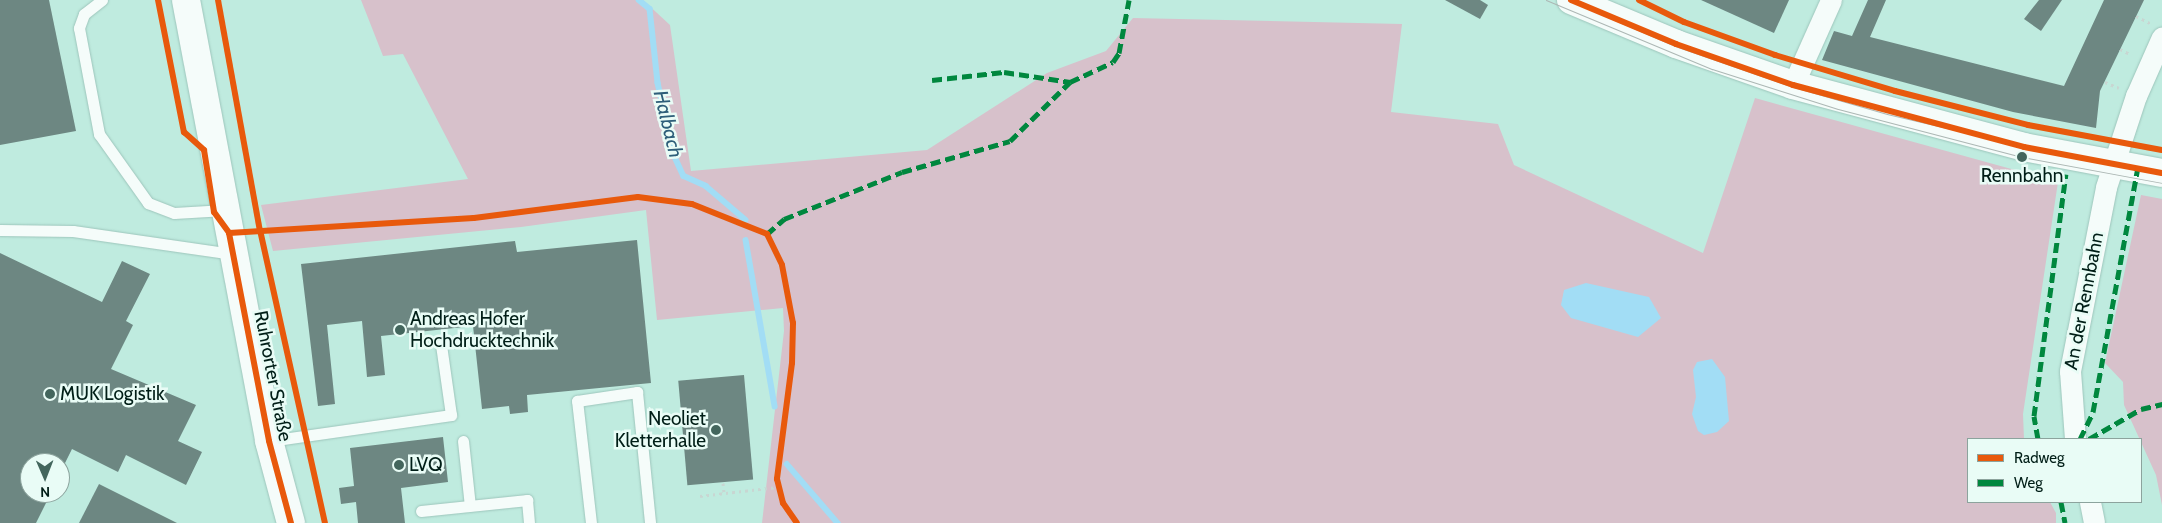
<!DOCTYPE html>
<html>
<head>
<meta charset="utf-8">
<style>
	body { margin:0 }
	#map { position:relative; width:2162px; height:523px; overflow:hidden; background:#bfebdf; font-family:Cabin,sans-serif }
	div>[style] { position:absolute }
	.green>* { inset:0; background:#d7c1cb }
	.water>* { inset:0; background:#a2ddf5 }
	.stream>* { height:5.5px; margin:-2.75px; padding:0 2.75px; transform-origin:2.75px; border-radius:2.75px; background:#a2ddf5 }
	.building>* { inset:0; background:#6d8782; transform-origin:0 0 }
	.path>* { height:3px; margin-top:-1.5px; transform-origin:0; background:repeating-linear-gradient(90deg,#c8d6d2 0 2.5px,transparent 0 6.5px) }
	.roads { filter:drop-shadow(0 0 1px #9dc5bb) drop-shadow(0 0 1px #9dc5bb) }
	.lane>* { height:11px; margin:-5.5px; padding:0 5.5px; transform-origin:5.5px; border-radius:5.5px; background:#f5fcfa }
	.street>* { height:21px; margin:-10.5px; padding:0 10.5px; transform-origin:10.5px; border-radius:10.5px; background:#f5fcfa }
	.secondary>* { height:28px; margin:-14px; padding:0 14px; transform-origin:14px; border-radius:14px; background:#f5fcfa }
	.tram>* { height:1px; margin:-0.5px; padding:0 0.5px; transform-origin:0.5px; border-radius:0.5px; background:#acb7b4 }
	.quiet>* { height:5px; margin-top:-2.5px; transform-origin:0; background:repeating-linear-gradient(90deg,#00873e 0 10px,transparent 0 15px) }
	.cycleway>* { height:6px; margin:-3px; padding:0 3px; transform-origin:3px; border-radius:3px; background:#e8590c }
	.dots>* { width:14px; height:14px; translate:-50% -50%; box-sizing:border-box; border:2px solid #e9fcf6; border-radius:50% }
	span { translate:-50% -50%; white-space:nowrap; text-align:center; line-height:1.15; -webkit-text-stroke:5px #e9fcf6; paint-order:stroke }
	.poi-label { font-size:19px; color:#001e17 }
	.left { translate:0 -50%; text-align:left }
	.right { translate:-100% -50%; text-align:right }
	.street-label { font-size:19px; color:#001e17 }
	.water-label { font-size:20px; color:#2d5e79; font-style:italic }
	.legend { position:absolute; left:1967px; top:438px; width:175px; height:65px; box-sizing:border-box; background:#e9fcf6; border:1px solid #8ca39d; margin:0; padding:6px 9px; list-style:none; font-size:15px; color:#001e17 }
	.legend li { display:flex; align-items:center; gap:10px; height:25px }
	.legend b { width:25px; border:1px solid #8ca39d }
	.north { position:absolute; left:20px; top:453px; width:50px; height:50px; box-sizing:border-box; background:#e9fcf6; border:1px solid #8ca39d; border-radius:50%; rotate:179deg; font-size:14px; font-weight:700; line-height:20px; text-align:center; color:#001e17 }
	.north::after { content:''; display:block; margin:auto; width:18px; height:22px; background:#43665d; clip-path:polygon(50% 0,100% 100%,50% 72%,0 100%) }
</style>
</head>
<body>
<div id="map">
	<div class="green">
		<i style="clip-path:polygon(361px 0,643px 0,670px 25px,691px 171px,927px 150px,1047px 73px,1106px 51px,1133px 18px,1402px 24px,1391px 112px,1498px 124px,1514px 165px,1703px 253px,1755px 98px,2058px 182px,2023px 414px,2024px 439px,1968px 439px,1968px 502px,2050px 502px,2056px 513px,2056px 523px,762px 523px,784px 331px,783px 308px,657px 320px,646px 210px,521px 227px,273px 251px,261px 205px,468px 179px,403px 54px,383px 56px)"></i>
		<i style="clip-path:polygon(2141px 195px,2162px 199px,2162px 505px,2156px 475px,2124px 405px,2123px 382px,2105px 363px)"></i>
	</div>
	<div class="water">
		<i style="clip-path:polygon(1586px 283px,1649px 297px,1661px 318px,1638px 337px,1571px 318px,1561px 305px,1564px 290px)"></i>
		<i style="clip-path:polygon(1712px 359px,1725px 377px,1729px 421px,1717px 432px,1704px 435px,1698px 431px,1692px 414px,1696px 397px,1693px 370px,1697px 362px)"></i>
	</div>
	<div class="stream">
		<i style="left:639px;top:0;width:14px;rotate:39deg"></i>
		<i style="left:650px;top:9px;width:74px;rotate:83.8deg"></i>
		<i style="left:658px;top:83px;width:74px;rotate:77.5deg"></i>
		<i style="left:674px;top:155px;width:23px;rotate:65deg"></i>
		<i style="left:684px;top:176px;width:24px;rotate:24deg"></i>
		<i style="left:706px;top:186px;width:52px;rotate:40.4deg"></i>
		<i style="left:746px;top:240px;width:169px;rotate:80.1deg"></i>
		<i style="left:787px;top:464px;width:78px;rotate:49.2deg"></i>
	</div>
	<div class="building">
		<i style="clip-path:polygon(0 0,49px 0,76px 131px,0 145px)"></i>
		<i style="clip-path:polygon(1445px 0,1480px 0,1488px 5px,1480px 19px)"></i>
		<i style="clip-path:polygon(1701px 0,1789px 0,1774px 33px)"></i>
		<i style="clip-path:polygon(1868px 0,1886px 0,1870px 37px,2064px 86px,2104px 0,2144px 0,2100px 91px,2096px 128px,2013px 112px,1822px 60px,1834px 31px,1852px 36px)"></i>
		<i style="clip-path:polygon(2039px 0,2062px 0,2041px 31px,2024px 19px)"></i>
		<i style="clip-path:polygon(637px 240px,651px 383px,527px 395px,528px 412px,510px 414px,509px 406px,482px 409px,473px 326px,381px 336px,385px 375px,367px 377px,362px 321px,327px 325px,335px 404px,318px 406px,301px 264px,515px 241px,517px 252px)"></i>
		<i style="clip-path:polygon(0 253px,102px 302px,122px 261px,150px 274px,126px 321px,133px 325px,111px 369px,196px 405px,178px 441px,202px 452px,186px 485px,126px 455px,118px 472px,72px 449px,65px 463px,30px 463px,30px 493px,51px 493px,36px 523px,0 523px)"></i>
		<i style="left:744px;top:375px;width:105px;height:66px;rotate:85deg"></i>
		<i style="clip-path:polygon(443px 437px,448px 482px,401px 488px,405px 523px,358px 523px,356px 502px,341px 504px,339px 488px,354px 486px,350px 448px)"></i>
		<i style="clip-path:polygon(99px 484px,177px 523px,79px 523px)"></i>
	</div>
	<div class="path">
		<i style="left:2136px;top:16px;width:16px;rotate:27deg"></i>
		<i style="left:2120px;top:49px;width:13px;rotate:27deg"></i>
		<i style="left:2105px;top:82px;width:15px;rotate:23deg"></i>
		<i style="left:723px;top:483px;width:10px;rotate:84deg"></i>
		<i style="left:700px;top:496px;width:79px;rotate:-6.6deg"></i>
	</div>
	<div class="roads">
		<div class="lane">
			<i style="left:102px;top:0;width:23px;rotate:142deg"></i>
			<i style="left:84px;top:14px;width:15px;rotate:110deg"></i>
			<i style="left:79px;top:28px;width:108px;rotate:79.3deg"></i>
			<i style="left:99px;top:134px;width:85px;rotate:54.6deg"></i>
			<i style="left:148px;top:203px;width:28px;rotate:21deg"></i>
			<i style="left:174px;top:213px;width:51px;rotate:-3.4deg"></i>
			<i style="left:0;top:230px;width:73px;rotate:0.8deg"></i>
			<i style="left:73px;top:231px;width:162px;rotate:8.2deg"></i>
			<i style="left:269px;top:441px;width:184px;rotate:-8.1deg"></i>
			<i style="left:451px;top:415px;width:71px;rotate:-98.1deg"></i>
			<i style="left:463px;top:441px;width:65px;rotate:83.9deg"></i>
			<i style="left:421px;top:511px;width:107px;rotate:-5.9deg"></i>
			<i style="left:527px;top:500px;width:23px;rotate:85deg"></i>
			<i style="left:591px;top:523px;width:123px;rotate:-96.5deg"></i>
			<i style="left:577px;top:401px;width:61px;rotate:-8.5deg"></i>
			<i style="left:637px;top:392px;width:132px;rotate:84.3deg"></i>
		</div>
		<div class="street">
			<i style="left:1793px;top:85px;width:93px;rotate:-65.9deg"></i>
			<i style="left:2075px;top:439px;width:68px;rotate:-94.2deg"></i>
			<i style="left:2070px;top:371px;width:187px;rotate:-78.9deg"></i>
			<i style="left:2106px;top:187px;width:96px;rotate:-71.8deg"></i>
			<i style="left:2136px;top:96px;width:64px;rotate:-66.2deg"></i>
			<i style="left:2090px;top:502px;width:21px;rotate:79deg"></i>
		</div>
		<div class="secondary">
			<i style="left:186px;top:0;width:449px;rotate:79.3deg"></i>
			<i style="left:269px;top:441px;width:85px;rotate:75deg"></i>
			<i style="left:1571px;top:0;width:114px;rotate:22.7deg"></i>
			<i style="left:1676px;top:44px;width:124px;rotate:19.3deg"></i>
			<i style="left:1793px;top:85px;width:239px;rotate:15deg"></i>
			<i style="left:2024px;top:147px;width:140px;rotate:10.7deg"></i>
		</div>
	</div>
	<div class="tram">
		<i style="left:1546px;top:0;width:180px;rotate:22.6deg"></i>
		<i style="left:1712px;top:69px;width:132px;rotate:17.6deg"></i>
		<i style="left:1838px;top:109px;width:190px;rotate:14.6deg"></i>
		<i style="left:2022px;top:157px;width:142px;rotate:10.5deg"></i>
		<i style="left:1568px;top:0;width:116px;rotate:23.3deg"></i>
		<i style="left:1675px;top:46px;width:122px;rotate:19.2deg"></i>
		<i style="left:1790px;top:86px;width:101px;rotate:16.1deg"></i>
		<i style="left:1887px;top:114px;width:197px;rotate:13.2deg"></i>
		<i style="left:2079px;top:159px;width:84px;rotate:10.2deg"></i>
	</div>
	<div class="quiet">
		<i style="left:932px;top:80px;width:72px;rotate:-6.3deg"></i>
		<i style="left:1004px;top:72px;width:67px;rotate:8.6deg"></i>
		<i style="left:767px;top:234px;width:23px;rotate:-41deg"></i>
		<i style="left:784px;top:219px;width:127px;rotate:-21.7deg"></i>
		<i style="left:902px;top:172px;width:112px;rotate:-16deg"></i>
		<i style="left:1010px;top:141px;width:84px;rotate:-44.5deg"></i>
		<i style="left:1070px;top:82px;width:47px;rotate:-24.9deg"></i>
		<i style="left:1113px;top:62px;width:11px;rotate:-56deg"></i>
		<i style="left:1119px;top:53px;width:54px;rotate:-79.3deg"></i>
		<i style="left:2038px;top:439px;width:23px;rotate:-100deg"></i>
		<i style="left:2034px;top:416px;width:244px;rotate:-82.5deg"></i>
		<i style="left:2080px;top:439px;width:30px;rotate:-64deg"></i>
		<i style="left:2093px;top:412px;width:248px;rotate:-79.6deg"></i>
		<i style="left:2089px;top:439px;width:60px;rotate:-30deg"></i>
		<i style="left:2141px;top:409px;width:22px;rotate:-13deg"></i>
		<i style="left:2061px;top:502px;width:21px;rotate:79deg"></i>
	</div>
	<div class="cycleway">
		<i style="left:158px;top:0;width:135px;rotate:78.9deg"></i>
		<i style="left:184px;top:132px;width:27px;rotate:42deg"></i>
		<i style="left:204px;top:150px;width:63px;rotate:80.8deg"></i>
		<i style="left:214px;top:212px;width:26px;rotate:54deg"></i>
		<i style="left:229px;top:233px;width:212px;rotate:79.1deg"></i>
		<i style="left:269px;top:441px;width:85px;rotate:75deg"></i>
		<i style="left:218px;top:0;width:234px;rotate:79.7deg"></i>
		<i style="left:260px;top:230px;width:300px;rotate:77.5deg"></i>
		<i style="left:1571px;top:0;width:114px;rotate:22.7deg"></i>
		<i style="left:1676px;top:44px;width:124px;rotate:19.3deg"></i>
		<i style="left:1793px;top:85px;width:239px;rotate:15deg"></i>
		<i style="left:2024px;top:147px;width:140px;rotate:10.7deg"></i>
		<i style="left:1639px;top:0;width:50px;rotate:26.1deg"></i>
		<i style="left:1684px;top:22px;width:97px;rotate:19.9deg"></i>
		<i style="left:1775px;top:55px;width:125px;rotate:16.7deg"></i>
		<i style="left:1895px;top:91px;width:137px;rotate:14.3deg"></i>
		<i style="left:2028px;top:125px;width:136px;rotate:10.6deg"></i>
		<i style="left:229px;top:233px;width:245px;rotate:-3.5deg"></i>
		<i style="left:474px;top:218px;width:165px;rotate:-7.3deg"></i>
		<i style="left:638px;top:197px;width:54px;rotate:7.4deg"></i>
		<i style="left:692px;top:204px;width:81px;rotate:21.8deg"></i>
		<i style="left:767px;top:234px;width:34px;rotate:64deg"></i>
		<i style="left:782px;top:265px;width:59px;rotate:79.3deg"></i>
		<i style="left:793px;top:323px;width:40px;rotate:91.4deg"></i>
		<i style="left:792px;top:363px;width:117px;rotate:97.4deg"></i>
		<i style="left:777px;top:479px;width:25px;rotate:76deg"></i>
		<i style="left:783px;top:503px;width:24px;rotate:55deg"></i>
	</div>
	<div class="dots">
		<i style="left:2022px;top:157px;background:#43665d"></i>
		<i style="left:400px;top:330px;background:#43665d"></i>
		<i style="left:50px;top:394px;background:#43665d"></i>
		<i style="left:716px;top:430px;background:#43665d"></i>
		<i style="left:399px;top:465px;background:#43665d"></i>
	</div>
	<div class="poi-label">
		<span style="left:2022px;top:176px">Rennbahn</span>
		<span class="left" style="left:410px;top:330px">Andreas Hofer<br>Hochdrucktechnik</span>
		<span class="left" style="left:60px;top:394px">MUK Logistik</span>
		<span class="right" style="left:706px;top:430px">Neoliet<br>Kletterhalle</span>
		<span class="left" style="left:409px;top:465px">LVQ</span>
	</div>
	<div class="street-label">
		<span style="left:2084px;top:301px;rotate:-79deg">An der Rennbahn</span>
		<span style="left:273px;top:376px;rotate:79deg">Ruhrorter Straße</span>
	</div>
	<div class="water-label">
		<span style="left:668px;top:124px;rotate:76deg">Halbach</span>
	</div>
	<ul class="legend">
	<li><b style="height:6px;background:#e8590c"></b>Radweg</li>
	<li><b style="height:6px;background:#00873e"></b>Weg</li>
	</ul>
	<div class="north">N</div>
</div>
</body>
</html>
